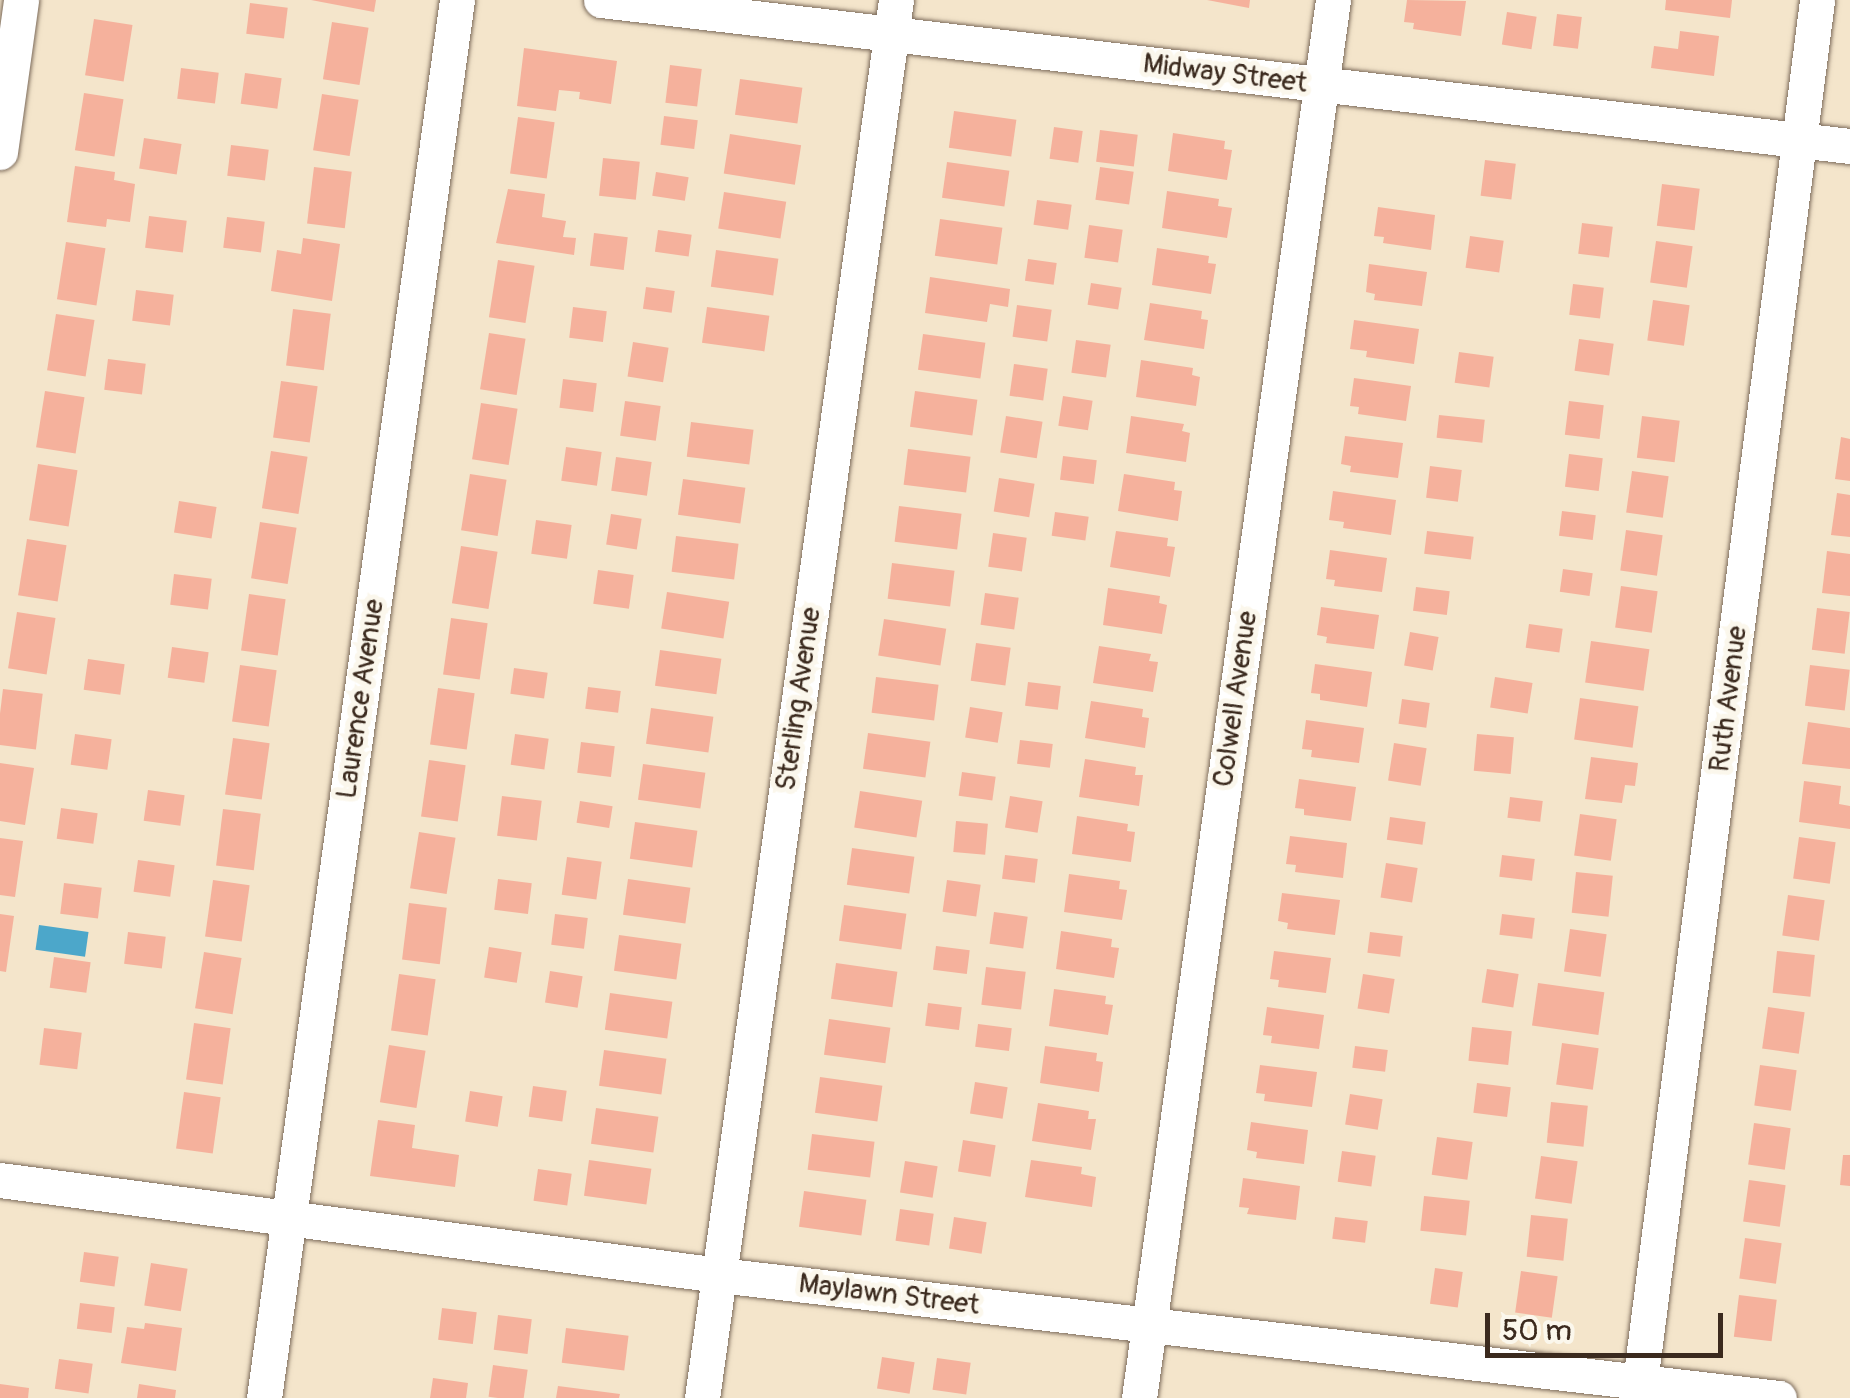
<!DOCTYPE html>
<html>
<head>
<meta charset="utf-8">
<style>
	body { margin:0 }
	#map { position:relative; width:1850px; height:1398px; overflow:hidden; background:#f4e5cb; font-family:Pangolin,sans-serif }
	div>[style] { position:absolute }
	.water>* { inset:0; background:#4ca7ca; transform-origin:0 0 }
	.building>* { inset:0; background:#f5b19c; transform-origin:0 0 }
	.roads { filter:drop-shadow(0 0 2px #7c6b5b) drop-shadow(0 0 2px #7c6b5b) }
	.street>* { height:35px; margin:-17.5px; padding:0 17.5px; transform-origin:17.5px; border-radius:17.5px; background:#fff }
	span { translate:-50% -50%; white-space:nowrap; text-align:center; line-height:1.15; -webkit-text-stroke:10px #fbf7ec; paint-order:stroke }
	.street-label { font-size:28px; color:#3b2a1e }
	.scale { position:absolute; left:1485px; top:1313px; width:238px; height:45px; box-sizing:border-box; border:5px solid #3b2a1e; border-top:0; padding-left:12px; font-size:30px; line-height:35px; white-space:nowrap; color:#3b2a1e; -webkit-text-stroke:8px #fbf7ec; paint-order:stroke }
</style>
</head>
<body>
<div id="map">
	<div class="water">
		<i style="left:39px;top:925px;width:50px;height:25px;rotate:8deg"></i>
	</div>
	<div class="building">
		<i style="clip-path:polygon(311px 0,376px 0,374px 12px)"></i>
		<i style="clip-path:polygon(1207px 0,1250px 0,1249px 8px)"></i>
		<i style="clip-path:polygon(1407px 0,1466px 1px,1461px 36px,1413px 29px,1414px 23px,1404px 22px)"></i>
		<i style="clip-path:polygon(1666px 0,1732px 0,1730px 18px,1665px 10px)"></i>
		<i style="left:250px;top:3px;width:38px;height:31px;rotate:7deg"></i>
		<i style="left:1507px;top:12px;width:30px;height:33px;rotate:9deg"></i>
		<i style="left:1557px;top:14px;width:25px;height:32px;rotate:7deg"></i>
		<i style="left:94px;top:19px;width:39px;height:57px;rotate:9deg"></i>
		<i style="left:332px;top:22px;width:37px;height:58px;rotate:9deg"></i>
		<i style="clip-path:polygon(1680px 31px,1719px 36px,1714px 76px,1651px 68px,1654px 46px,1678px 49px)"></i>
		<i style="clip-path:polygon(524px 48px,617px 61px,611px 104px,579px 99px,580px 92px,559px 90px,556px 111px,517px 106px)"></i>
		<i style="left:670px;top:65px;width:32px;height:38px;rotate:7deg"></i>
		<i style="left:181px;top:68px;width:38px;height:31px;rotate:7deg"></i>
		<i style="left:245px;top:73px;width:37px;height:31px;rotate:8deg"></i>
		<i style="left:740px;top:79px;width:63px;height:36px;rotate:8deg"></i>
		<i style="left:84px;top:93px;width:40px;height:58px;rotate:9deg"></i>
		<i style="left:322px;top:94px;width:37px;height:57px;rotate:9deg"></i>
		<i style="left:954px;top:111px;width:63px;height:37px;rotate:8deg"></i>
		<i style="left:664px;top:116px;width:34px;height:29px;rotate:7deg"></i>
		<i style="left:518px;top:117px;width:37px;height:57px;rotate:8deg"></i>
		<i style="left:1054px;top:127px;width:29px;height:32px;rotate:8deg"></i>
		<i style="left:1100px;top:130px;width:38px;height:32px;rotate:7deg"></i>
		<i style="clip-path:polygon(1173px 133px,1225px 141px,1224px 149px,1232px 150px,1227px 180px,1168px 171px)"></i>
		<i style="left:730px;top:134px;width:72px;height:40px;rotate:9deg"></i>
		<i style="left:144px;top:138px;width:38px;height:31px;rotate:9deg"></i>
		<i style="left:231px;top:145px;width:38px;height:31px;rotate:7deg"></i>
		<i style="left:603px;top:158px;width:37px;height:38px;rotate:6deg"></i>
		<i style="left:1485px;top:160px;width:31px;height:36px;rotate:7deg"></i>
		<i style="left:947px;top:162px;width:63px;height:36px;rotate:8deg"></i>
		<i style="clip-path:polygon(75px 166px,115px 172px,114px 180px,135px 184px,130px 222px,107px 219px,106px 227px,67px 222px)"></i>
		<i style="left:314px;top:167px;width:38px;height:57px;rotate:7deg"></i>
		<i style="left:1100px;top:167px;width:34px;height:33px;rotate:8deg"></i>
		<i style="left:656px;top:172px;width:33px;height:24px;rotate:9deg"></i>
		<i style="left:1662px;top:184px;width:38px;height:42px;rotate:7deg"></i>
		<i style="clip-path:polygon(508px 189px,545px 194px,542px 217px,566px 221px,563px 237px,576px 238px,574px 255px,496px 243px)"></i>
		<i style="clip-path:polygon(1167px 191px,1219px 199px,1218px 206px,1232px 208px,1227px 238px,1162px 228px)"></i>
		<i style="left:724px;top:192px;width:63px;height:37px;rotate:9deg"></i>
		<i style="left:1037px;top:200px;width:35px;height:25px;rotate:8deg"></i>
		<i style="clip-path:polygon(1378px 207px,1435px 215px,1431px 250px,1383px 243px,1384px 237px,1374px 236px)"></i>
		<i style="left:149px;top:216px;width:38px;height:32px;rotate:7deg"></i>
		<i style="left:227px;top:217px;width:38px;height:31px;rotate:7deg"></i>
		<i style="left:940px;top:219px;width:63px;height:37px;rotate:8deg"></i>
		<i style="left:1582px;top:223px;width:31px;height:31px;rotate:7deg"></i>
		<i style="left:1089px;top:225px;width:34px;height:33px;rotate:8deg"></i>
		<i style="left:658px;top:230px;width:34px;height:22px;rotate:8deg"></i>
		<i style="left:594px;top:233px;width:34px;height:33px;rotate:7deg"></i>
		<i style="left:1470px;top:236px;width:34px;height:32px;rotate:8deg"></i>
		<i style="clip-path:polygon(303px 238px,340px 244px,332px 301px,271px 291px,277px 250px,301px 254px)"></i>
		<i style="left:1656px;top:241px;width:37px;height:42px;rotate:8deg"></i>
		<i style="left:66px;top:242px;width:40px;height:58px;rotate:9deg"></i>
		<i style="clip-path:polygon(1157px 248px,1209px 256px,1208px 263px,1216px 264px,1211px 294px,1152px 285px)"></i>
		<i style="left:716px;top:250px;width:63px;height:37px;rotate:8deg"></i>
		<i style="left:1028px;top:259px;width:29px;height:22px;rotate:8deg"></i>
		<i style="left:498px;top:260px;width:37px;height:58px;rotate:9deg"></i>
		<i style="clip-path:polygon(1369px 264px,1427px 272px,1422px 306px,1374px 300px,1375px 294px,1366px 292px)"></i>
		<i style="clip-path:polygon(930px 277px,1010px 289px,1008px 307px,990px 304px,987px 322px,925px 313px)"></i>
		<i style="left:1091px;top:283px;width:31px;height:22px;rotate:9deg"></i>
		<i style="left:1573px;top:284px;width:31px;height:31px;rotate:7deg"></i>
		<i style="left:646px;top:287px;width:29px;height:22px;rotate:8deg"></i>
		<i style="left:136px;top:290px;width:38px;height:31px;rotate:7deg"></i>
		<i style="left:1653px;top:300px;width:37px;height:41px;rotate:8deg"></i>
		<i style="clip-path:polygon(1150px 303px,1202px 311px,1201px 319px,1208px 320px,1204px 349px,1144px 340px)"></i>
		<i style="left:1017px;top:305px;width:35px;height:32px;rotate:8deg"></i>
		<i style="left:573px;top:307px;width:34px;height:31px;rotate:7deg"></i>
		<i style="left:707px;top:307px;width:63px;height:36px;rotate:8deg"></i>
		<i style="left:293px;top:309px;width:38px;height:57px;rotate:7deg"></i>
		<i style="left:56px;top:314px;width:39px;height:57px;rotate:9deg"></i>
		<i style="clip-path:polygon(1354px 320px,1419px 329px,1414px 364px,1366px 357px,1367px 351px,1350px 349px)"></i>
		<i style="left:489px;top:333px;width:37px;height:57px;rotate:9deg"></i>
		<i style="left:923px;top:334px;width:63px;height:36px;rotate:8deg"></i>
		<i style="left:1579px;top:339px;width:35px;height:32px;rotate:8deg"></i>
		<i style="left:1076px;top:340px;width:35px;height:33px;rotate:8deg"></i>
		<i style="left:633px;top:342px;width:36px;height:35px;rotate:9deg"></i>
		<i style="left:1459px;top:352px;width:35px;height:31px;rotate:8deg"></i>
		<i style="left:108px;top:359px;width:38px;height:31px;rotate:7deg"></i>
		<i style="clip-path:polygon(1141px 360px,1193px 368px,1192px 375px,1200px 377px,1196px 406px,1136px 397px)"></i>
		<i style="left:1014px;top:364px;width:34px;height:32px;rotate:8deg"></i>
		<i style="clip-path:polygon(1354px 378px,1411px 386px,1406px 421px,1358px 414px,1359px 407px,1350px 406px)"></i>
		<i style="left:563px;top:379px;width:34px;height:29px;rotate:7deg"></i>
		<i style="left:281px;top:381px;width:37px;height:57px;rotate:8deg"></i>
		<i style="left:45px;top:391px;width:40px;height:57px;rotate:9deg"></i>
		<i style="left:915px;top:391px;width:63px;height:36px;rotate:8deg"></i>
		<i style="left:1063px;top:396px;width:30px;height:30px;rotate:9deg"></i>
		<i style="left:625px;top:401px;width:36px;height:35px;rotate:8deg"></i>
		<i style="left:1569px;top:401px;width:35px;height:34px;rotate:7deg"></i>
		<i style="left:481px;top:403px;width:37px;height:57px;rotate:9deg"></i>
		<i style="left:1439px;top:415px;width:46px;height:23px;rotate:6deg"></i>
		<i style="left:1006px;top:416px;width:37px;height:37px;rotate:9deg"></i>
		<i style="clip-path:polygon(1131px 416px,1184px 424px,1182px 431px,1190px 433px,1186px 462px,1126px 453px)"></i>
		<i style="left:1642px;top:416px;width:38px;height:42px;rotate:7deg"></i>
		<i style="left:691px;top:422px;width:63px;height:35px;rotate:7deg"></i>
		<i style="clip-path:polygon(1345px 436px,1403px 443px,1398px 478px,1350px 472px,1351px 466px,1341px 464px)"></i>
		<i style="clip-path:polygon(1841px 437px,1850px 439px,1850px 481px,1835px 479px)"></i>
		<i style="left:566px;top:447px;width:36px;height:34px;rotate:8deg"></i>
		<i style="left:908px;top:449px;width:63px;height:36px;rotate:7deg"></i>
		<i style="left:271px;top:451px;width:37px;height:58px;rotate:9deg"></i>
		<i style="left:1569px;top:454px;width:34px;height:33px;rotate:7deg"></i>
		<i style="left:1063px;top:456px;width:34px;height:24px;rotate:7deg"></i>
		<i style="left:616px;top:457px;width:36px;height:34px;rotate:8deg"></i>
		<i style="left:38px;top:464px;width:40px;height:57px;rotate:9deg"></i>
		<i style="left:1430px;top:466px;width:32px;height:32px;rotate:7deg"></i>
		<i style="left:1632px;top:471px;width:37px;height:42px;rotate:8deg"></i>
		<i style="left:470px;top:474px;width:37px;height:57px;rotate:9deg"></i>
		<i style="clip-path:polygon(1124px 474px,1175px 482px,1174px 490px,1182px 491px,1178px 521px,1118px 511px)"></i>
		<i style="left:999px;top:478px;width:36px;height:34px;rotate:9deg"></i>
		<i style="left:683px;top:479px;width:63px;height:36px;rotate:8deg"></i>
		<i style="clip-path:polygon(1333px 491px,1396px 500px,1391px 535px,1343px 528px,1344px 522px,1329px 520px)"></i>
		<i style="clip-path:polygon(1837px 493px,1850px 495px,1850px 537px,1831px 535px)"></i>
		<i style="left:179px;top:501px;width:38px;height:32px;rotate:9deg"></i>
		<i style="left:899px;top:506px;width:63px;height:36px;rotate:7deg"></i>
		<i style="left:1562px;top:511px;width:34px;height:25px;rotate:7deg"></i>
		<i style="left:1055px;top:512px;width:34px;height:24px;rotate:8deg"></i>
		<i style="left:611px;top:514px;width:31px;height:31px;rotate:9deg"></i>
		<i style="left:536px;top:520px;width:36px;height:34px;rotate:8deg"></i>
		<i style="left:260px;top:522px;width:37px;height:57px;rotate:9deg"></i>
		<i style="left:1626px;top:530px;width:37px;height:41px;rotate:8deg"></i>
		<i style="clip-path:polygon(1116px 531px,1168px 538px,1167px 546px,1175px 547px,1170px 577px,1110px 567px)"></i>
		<i style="left:1427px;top:531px;width:47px;height:23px;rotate:7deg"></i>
		<i style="left:993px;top:533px;width:34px;height:34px;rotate:8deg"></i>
		<i style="left:676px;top:536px;width:63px;height:36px;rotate:7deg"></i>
		<i style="left:27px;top:539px;width:40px;height:57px;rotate:9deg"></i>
		<i style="left:461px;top:546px;width:37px;height:58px;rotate:9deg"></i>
		<i style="clip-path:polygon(1330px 550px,1387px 558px,1382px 592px,1334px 586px,1335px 580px,1326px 579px)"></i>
		<i style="clip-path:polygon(1827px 551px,1850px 554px,1850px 596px,1822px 593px)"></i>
		<i style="left:892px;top:563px;width:63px;height:36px;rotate:7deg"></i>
		<i style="left:1563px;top:569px;width:30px;height:23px;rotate:8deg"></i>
		<i style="left:598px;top:570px;width:36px;height:34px;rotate:8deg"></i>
		<i style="left:174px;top:574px;width:38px;height:31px;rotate:7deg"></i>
		<i style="left:1621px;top:586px;width:37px;height:42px;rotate:8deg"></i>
		<i style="left:1416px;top:587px;width:34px;height:24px;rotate:7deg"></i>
		<i style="clip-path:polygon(1108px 588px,1160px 596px,1159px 603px,1167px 605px,1162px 634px,1103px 625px)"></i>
		<i style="left:667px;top:592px;width:63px;height:37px;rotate:9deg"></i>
		<i style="left:985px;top:593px;width:34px;height:32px;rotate:8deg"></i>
		<i style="left:249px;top:594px;width:37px;height:57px;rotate:8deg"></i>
		<i style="clip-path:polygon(1321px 607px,1379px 615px,1374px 649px,1326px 643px,1327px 637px,1317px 635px)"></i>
		<i style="left:1817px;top:608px;width:33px;height:42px;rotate:7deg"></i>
		<i style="left:17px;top:612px;width:39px;height:57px;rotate:9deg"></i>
		<i style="left:451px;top:618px;width:37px;height:57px;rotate:8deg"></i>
		<i style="left:884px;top:619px;width:63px;height:37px;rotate:9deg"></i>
		<i style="left:1529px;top:624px;width:34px;height:24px;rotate:8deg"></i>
		<i style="left:1410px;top:632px;width:29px;height:34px;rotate:10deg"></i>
		<i style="left:1591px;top:641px;width:59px;height:42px;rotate:8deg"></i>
		<i style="left:976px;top:643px;width:35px;height:38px;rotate:8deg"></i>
		<i style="clip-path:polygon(1099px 646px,1151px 654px,1149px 661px,1158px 662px,1153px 692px,1093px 683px)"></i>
		<i style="left:172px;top:647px;width:37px;height:31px;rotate:8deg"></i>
		<i style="left:660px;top:650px;width:62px;height:36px;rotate:8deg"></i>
		<i style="left:88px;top:659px;width:37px;height:31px;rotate:8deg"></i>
		<i style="clip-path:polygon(1315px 664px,1372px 672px,1367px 707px,1320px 700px,1320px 694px,1311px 693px)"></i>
		<i style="left:240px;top:665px;width:37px;height:57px;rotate:8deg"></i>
		<i style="left:1810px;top:665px;width:40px;height:41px;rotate:7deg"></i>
		<i style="left:514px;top:668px;width:34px;height:26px;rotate:8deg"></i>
		<i style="left:876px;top:677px;width:63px;height:36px;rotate:7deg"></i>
		<i style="left:1495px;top:677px;width:38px;height:31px;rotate:9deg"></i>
		<i style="left:1028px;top:682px;width:33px;height:24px;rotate:7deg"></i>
		<i style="left:588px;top:687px;width:33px;height:22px;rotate:7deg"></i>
		<i style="left:438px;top:688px;width:37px;height:57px;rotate:8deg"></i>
		<i style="left:3px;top:689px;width:40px;height:56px;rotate:7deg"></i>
		<i style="left:1580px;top:698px;width:59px;height:42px;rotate:8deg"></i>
		<i style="left:1402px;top:699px;width:28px;height:25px;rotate:8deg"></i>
		<i style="clip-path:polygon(1091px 701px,1143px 709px,1142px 717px,1149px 718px,1145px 748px,1085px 738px)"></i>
		<i style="left:970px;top:707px;width:33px;height:31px;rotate:9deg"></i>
		<i style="left:651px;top:708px;width:63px;height:36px;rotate:8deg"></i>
		<i style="clip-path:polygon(1306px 720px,1364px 728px,1359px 763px,1311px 757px,1312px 750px,1302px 749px)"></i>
		<i style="clip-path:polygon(1808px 722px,1850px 728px,1850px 769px,1802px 764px)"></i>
		<i style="left:868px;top:733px;width:63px;height:36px;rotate:8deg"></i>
		<i style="left:75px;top:734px;width:37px;height:31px;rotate:8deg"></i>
		<i style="left:515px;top:734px;width:34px;height:31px;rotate:8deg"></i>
		<i style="left:1477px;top:734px;width:37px;height:37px;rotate:5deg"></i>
		<i style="left:233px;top:738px;width:37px;height:57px;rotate:8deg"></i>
		<i style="left:1020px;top:740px;width:33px;height:24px;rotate:7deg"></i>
		<i style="left:581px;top:742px;width:34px;height:31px;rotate:7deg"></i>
		<i style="left:1394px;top:743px;width:33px;height:38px;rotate:9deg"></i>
		<i style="clip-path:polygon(1591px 757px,1638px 763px,1635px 786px,1625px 785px,1622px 803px,1585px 799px)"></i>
		<i style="clip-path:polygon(1085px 759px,1136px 767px,1135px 775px,1143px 775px,1139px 806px,1079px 797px)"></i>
		<i style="left:429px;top:760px;width:37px;height:57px;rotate:8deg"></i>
		<i style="clip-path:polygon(0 763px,34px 768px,25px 825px,0 821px)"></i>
		<i style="left:643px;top:764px;width:63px;height:36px;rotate:8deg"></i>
		<i style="left:962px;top:772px;width:34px;height:24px;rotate:8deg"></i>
		<i style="clip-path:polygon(1299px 779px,1356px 787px,1351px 821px,1304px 815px,1304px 809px,1295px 808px)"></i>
		<i style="clip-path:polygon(1804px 781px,1841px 786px,1839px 804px,1850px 806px,1850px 829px,1799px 822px)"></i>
		<i style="left:148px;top:790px;width:37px;height:31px;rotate:8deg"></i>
		<i style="left:860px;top:791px;width:63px;height:37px;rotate:9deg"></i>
		<i style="left:502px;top:796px;width:40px;height:40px;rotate:7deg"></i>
		<i style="left:1010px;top:796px;width:33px;height:32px;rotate:9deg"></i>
		<i style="left:1510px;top:797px;width:33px;height:21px;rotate:7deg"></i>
		<i style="left:580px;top:801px;width:33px;height:22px;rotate:9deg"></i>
		<i style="left:61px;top:808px;width:37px;height:31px;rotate:8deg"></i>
		<i style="left:223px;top:809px;width:38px;height:57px;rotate:7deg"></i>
		<i style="left:1580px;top:814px;width:37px;height:42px;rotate:8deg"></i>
		<i style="clip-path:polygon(1077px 816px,1128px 824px,1127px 831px,1135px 832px,1131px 862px,1072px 854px)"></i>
		<i style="left:1390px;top:817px;width:36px;height:23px;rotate:8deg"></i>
		<i style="left:956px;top:821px;width:32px;height:31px;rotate:5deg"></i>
		<i style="left:635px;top:822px;width:63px;height:37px;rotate:8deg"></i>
		<i style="left:419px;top:832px;width:37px;height:57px;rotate:9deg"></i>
		<i style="clip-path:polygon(1290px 836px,1347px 843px,1343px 878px,1295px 872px,1296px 865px,1286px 864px)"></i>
		<i style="left:1799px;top:837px;width:37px;height:42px;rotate:8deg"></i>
		<i style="clip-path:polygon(0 838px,23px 841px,15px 897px,0 895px)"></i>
		<i style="left:852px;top:848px;width:63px;height:37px;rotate:8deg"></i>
		<i style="left:1005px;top:855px;width:33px;height:24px;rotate:7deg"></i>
		<i style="left:1502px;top:855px;width:33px;height:22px;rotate:7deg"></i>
		<i style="left:567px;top:857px;width:35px;height:38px;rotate:8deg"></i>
		<i style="left:138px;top:860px;width:37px;height:32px;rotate:8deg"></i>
		<i style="left:1386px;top:863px;width:32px;height:35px;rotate:9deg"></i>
		<i style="left:1576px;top:872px;width:37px;height:41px;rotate:6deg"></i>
		<i style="clip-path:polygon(1069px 874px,1120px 881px,1119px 889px,1127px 890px,1122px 920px,1064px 912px)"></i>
		<i style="left:498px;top:879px;width:34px;height:31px;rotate:7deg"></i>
		<i style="left:628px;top:879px;width:63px;height:36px;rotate:8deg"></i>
		<i style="left:213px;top:880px;width:37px;height:57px;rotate:8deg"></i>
		<i style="left:947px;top:880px;width:34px;height:32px;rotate:8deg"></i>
		<i style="left:64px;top:883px;width:38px;height:31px;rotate:7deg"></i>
		<i style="clip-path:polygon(1282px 893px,1340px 900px,1335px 935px,1287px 929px,1288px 923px,1278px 921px)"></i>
		<i style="left:1788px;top:895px;width:37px;height:41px;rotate:8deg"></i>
		<i style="left:409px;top:903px;width:38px;height:57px;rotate:7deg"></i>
		<i style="left:844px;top:905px;width:63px;height:36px;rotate:8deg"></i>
		<i style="left:994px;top:912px;width:34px;height:32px;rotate:8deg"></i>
		<i style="clip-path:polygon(0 914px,14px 916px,6px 972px,0 971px)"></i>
		<i style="left:555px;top:914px;width:33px;height:31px;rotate:7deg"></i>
		<i style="left:1502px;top:914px;width:33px;height:21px;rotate:7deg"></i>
		<i style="left:1570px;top:929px;width:37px;height:43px;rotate:8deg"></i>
		<i style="clip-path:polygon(1061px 931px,1112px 939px,1111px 947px,1119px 948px,1114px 978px,1056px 969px)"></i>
		<i style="left:128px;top:932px;width:38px;height:32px;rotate:7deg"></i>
		<i style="left:1370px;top:932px;width:33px;height:21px;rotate:7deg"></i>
		<i style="left:619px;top:935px;width:63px;height:36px;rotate:8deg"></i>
		<i style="left:936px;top:946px;width:34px;height:24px;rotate:7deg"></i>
		<i style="left:489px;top:947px;width:33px;height:31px;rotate:9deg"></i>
		<i style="clip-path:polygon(1274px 951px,1331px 958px,1326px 993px,1278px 987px,1279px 980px,1270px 979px)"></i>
		<i style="left:1777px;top:951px;width:38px;height:42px;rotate:6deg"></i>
		<i style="left:204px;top:952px;width:38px;height:57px;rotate:9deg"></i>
		<i style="left:54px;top:957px;width:37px;height:31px;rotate:8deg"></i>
		<i style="left:836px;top:963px;width:62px;height:36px;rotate:8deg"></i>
		<i style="left:986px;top:967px;width:40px;height:38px;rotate:7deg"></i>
		<i style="left:1487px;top:969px;width:32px;height:34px;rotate:9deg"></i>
		<i style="left:550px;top:971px;width:33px;height:32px;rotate:9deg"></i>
		<i style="left:399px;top:974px;width:37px;height:57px;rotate:8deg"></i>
		<i style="left:1363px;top:974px;width:32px;height:35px;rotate:9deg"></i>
		<i style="left:1538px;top:983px;width:67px;height:43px;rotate:8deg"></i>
		<i style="clip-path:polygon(1054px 989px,1106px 996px,1105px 1004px,1113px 1005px,1108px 1035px,1049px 1026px)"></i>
		<i style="left:610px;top:993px;width:63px;height:37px;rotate:8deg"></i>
		<i style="left:928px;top:1003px;width:34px;height:23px;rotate:7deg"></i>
		<i style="clip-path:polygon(1267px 1007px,1324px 1015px,1319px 1049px,1271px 1043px,1272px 1036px,1263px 1035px)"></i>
		<i style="left:1768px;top:1007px;width:37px;height:42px;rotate:8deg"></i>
		<i style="left:829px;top:1019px;width:62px;height:36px;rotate:8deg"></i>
		<i style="left:194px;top:1023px;width:37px;height:57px;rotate:8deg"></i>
		<i style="left:978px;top:1024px;width:34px;height:23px;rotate:7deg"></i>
		<i style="left:1472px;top:1027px;width:40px;height:34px;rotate:6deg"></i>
		<i style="left:44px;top:1028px;width:38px;height:37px;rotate:7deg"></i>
		<i style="left:1562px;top:1043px;width:37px;height:42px;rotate:8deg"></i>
		<i style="left:389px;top:1045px;width:37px;height:58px;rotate:9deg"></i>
		<i style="clip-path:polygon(1045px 1046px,1097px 1053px,1096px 1061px,1103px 1062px,1099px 1092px,1040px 1083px)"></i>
		<i style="left:1355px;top:1046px;width:33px;height:22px;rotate:7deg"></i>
		<i style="left:604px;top:1050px;width:63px;height:36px;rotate:8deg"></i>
		<i style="clip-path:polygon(1260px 1065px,1317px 1072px,1312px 1107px,1264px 1101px,1265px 1094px,1256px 1093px)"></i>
		<i style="left:1760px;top:1065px;width:37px;height:41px;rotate:8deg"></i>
		<i style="left:820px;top:1077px;width:63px;height:36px;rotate:8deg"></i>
		<i style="left:975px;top:1082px;width:33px;height:32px;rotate:9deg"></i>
		<i style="left:1477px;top:1083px;width:34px;height:30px;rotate:7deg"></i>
		<i style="left:533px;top:1086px;width:34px;height:31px;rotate:8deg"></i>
		<i style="left:470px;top:1091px;width:33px;height:31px;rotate:9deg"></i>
		<i style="left:184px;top:1092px;width:37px;height:57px;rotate:8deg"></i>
		<i style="left:1350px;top:1094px;width:33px;height:31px;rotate:9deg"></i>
		<i style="left:1551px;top:1102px;width:37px;height:41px;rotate:6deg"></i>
		<i style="clip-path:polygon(1038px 1103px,1089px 1111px,1088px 1119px,1096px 1119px,1091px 1150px,1032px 1141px)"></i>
		<i style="left:596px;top:1108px;width:63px;height:36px;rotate:8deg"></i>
		<i style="clip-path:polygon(378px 1120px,415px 1125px,412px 1148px,459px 1155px,455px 1187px,370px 1176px)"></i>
		<i style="clip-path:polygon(1251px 1122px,1308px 1130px,1304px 1164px,1256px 1158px,1257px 1152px,1247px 1150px)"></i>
		<i style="left:1754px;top:1123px;width:37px;height:42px;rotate:8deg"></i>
		<i style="left:812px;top:1134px;width:63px;height:36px;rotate:7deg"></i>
		<i style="left:1437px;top:1137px;width:36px;height:38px;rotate:8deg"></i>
		<i style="left:963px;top:1140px;width:33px;height:32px;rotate:9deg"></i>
		<i style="left:1342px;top:1151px;width:34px;height:31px;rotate:8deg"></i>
		<i style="clip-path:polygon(1843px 1155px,1850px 1155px,1850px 1186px,1840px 1185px)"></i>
		<i style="left:1541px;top:1156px;width:37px;height:43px;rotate:8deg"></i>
		<i style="left:589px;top:1160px;width:63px;height:36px;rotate:8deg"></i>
		<i style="clip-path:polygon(1031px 1160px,1082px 1167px,1081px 1174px,1096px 1177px,1092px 1207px,1025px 1197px)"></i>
		<i style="left:905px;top:1161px;width:33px;height:32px;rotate:9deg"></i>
		<i style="left:538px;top:1169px;width:34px;height:32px;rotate:8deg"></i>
		<i style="clip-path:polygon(1243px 1178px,1300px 1186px,1296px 1220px,1247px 1214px,1249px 1208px,1239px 1207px)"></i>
		<i style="left:1749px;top:1180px;width:37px;height:42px;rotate:8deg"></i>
		<i style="left:804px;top:1191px;width:63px;height:36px;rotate:8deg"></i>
		<i style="left:1424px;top:1196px;width:46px;height:35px;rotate:6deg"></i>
		<i style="left:900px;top:1209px;width:34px;height:32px;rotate:8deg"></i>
		<i style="left:1531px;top:1215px;width:37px;height:42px;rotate:6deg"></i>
		<i style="left:954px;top:1217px;width:33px;height:32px;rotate:9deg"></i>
		<i style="left:1335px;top:1217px;width:33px;height:22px;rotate:7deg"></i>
		<i style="left:1745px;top:1238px;width:37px;height:41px;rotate:8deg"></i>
		<i style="left:84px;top:1252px;width:35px;height:30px;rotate:8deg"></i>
		<i style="left:151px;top:1263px;width:37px;height:43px;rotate:9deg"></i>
		<i style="left:1435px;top:1268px;width:28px;height:36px;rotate:8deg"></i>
		<i style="left:1521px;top:1271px;width:37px;height:42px;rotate:8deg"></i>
		<i style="left:1739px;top:1295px;width:38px;height:42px;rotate:7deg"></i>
		<i style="left:80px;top:1303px;width:35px;height:26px;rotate:7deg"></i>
		<i style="left:442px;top:1308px;width:35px;height:32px;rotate:7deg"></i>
		<i style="left:498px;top:1315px;width:34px;height:35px;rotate:7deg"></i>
		<i style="clip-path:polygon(145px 1323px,182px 1328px,176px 1371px,121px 1363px,127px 1327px,144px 1329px)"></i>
		<i style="left:566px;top:1328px;width:63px;height:35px;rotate:7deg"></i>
		<i style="left:882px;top:1357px;width:33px;height:32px;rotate:9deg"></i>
		<i style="left:937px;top:1358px;width:34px;height:32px;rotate:8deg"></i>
		<i style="left:59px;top:1359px;width:34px;height:30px;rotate:8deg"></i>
		<i style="left:493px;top:1365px;width:35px;height:32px;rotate:8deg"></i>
		<i style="clip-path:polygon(433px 1378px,468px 1383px,466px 1398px,430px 1398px)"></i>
		<i style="clip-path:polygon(0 1384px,29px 1388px,28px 1398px,0 1398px)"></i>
		<i style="clip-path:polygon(139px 1384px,176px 1390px,175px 1398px,137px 1398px)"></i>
		<i style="clip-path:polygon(558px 1386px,620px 1394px,619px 1398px,556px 1398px)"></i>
	</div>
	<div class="roads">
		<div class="street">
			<i style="left:601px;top:0;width:1258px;rotate:6.67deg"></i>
			<i style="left:0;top:152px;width:153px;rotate:-82.1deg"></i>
			<i style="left:0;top:1180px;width:725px;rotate:7.53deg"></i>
			<i style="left:719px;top:1275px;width:1067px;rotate:6.62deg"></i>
			<i style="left:264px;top:1398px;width:1411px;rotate:-82.14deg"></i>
			<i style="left:702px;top:1398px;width:1411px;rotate:-82.1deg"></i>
			<i style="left:1139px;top:1398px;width:1411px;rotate:-82.1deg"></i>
			<i style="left:1638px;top:1398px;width:1409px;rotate:-82.7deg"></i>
		</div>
	</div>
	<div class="street-label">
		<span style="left:1225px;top:74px;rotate:7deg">Midway Street</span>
		<span style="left:361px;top:699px;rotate:-82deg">Laurence Avenue</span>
		<span style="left:799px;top:699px;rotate:-82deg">Sterling Avenue</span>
		<span style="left:1236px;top:699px;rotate:-82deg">Colwell Avenue</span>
		<span style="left:1729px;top:699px;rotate:-83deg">Ruth Avenue</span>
		<span style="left:889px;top:1295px;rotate:7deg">Maylawn Street</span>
	</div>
	<div class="scale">50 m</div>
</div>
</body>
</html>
